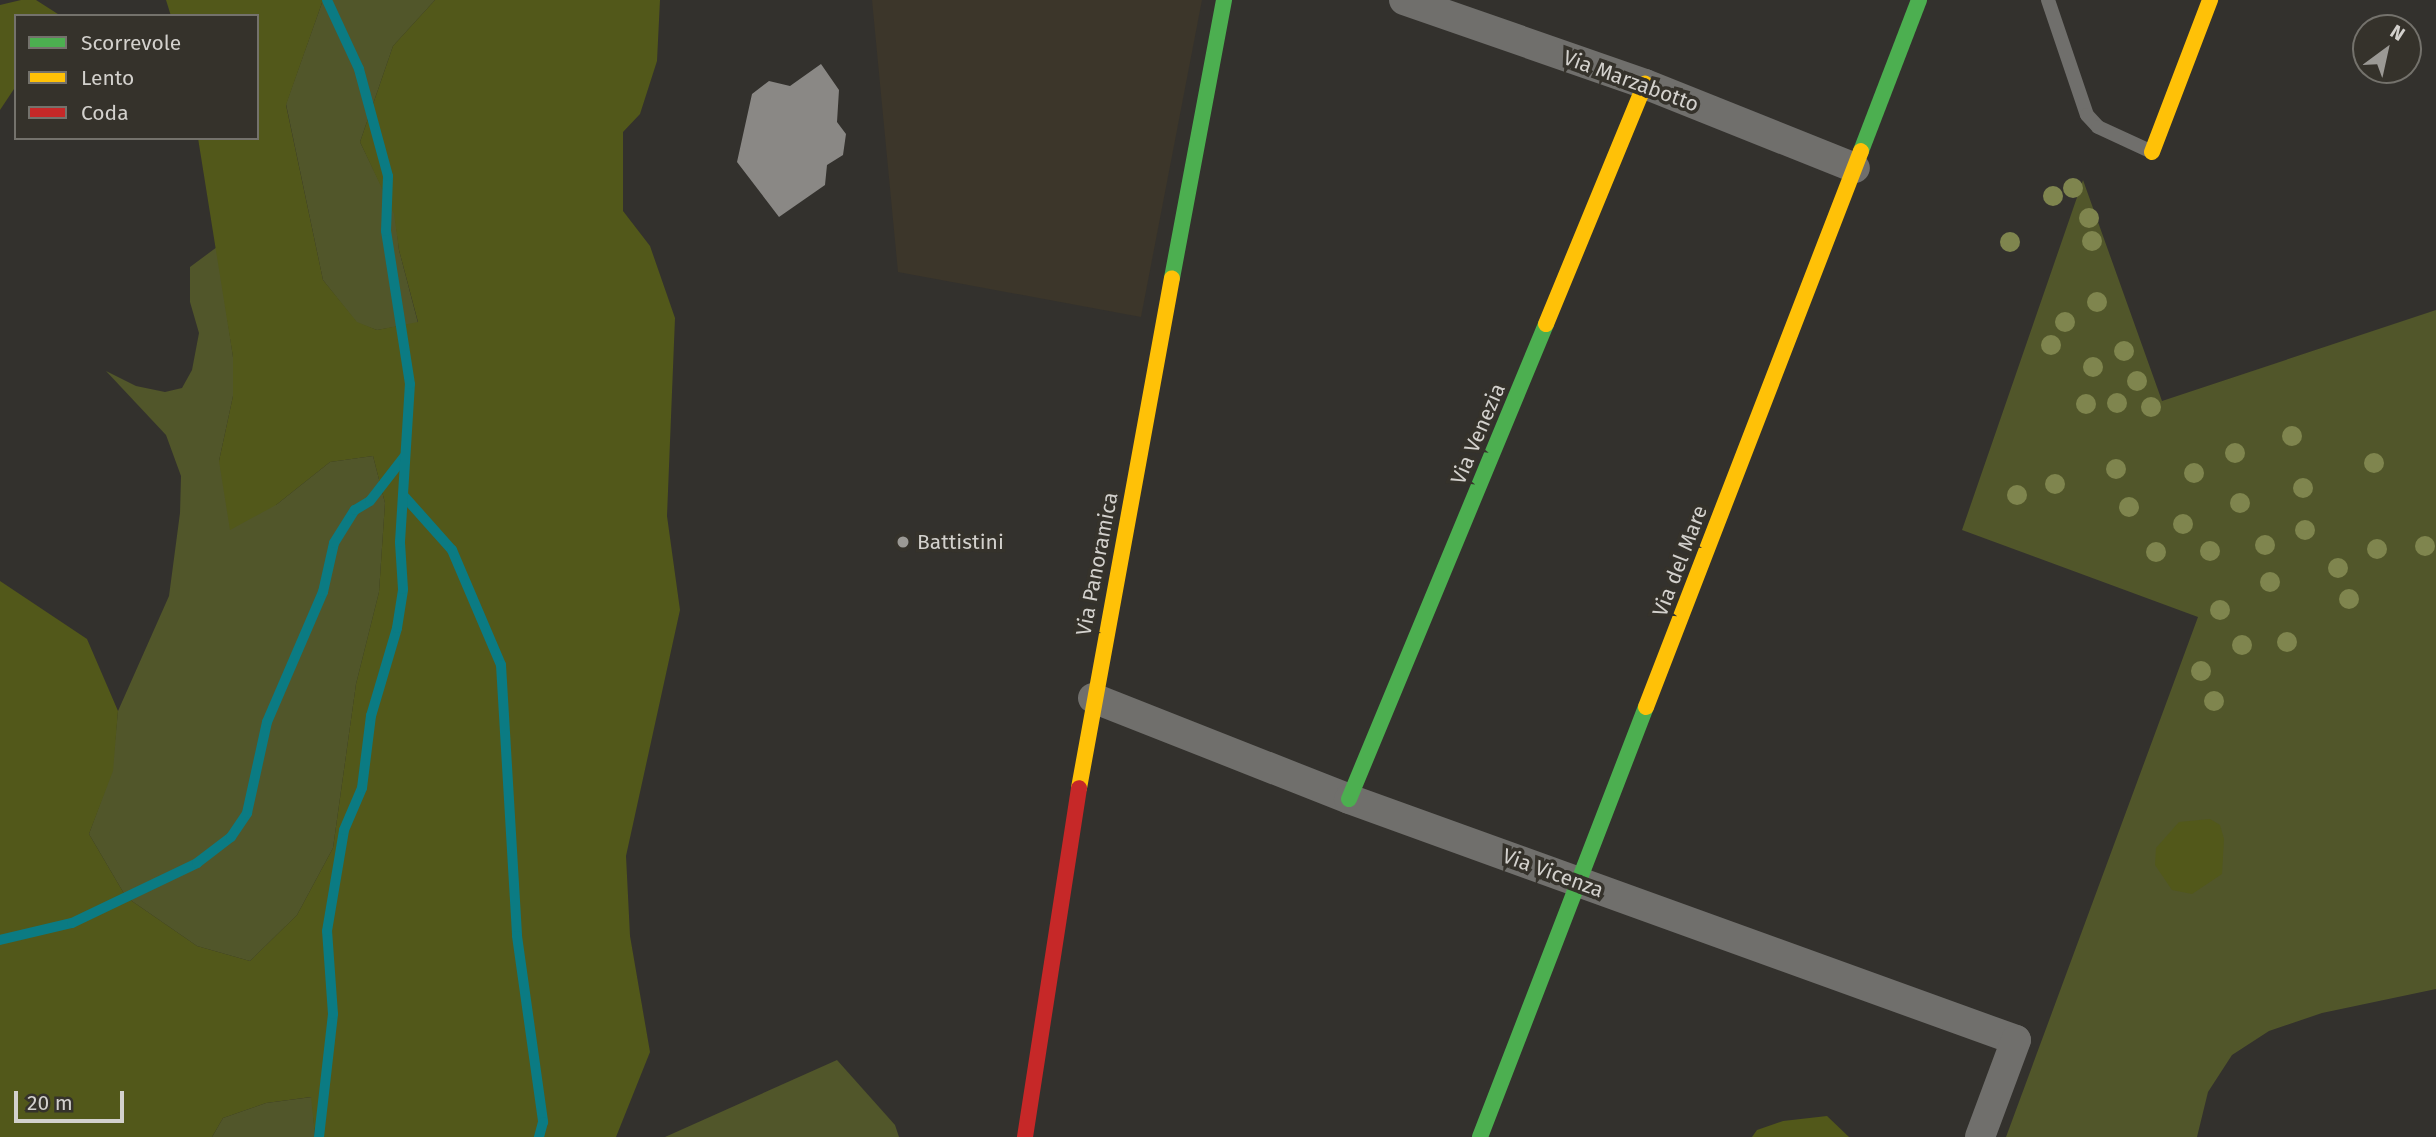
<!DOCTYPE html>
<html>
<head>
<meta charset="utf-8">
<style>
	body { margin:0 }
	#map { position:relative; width:2436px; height:1137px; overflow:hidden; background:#33312d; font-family:"Fira Sans",sans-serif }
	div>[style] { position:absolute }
	.built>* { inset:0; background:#3c362a }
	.green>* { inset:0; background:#51562a }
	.forest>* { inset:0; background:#52581a }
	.stream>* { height:10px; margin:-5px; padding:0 5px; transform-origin:5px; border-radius:5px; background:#0b7b83 }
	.building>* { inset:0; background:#8a8885 }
	.lane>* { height:14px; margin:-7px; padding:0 7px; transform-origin:7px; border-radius:7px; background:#706f6c }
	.street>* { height:30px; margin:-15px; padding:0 15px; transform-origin:15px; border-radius:15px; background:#706f6c }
	.fast>* { height:16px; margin:-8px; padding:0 8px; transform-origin:8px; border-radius:8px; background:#4caf50 }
	.slow>* { height:16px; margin:-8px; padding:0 8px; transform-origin:8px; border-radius:8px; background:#ffc107 }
	.jam>* { height:16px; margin:-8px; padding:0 8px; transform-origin:8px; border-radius:8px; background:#c62828 }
	.trees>* { width:20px; height:20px; margin:-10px; border-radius:50%; background:#7f854e }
	.dots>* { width:19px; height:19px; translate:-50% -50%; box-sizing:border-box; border:4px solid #35322b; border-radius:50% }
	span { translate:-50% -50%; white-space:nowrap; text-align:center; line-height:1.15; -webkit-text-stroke:7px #35322b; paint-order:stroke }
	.street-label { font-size:21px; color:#d3d1cd }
	.poi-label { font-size:21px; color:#d3d1cd }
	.left { translate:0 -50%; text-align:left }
	.legend { position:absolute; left:14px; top:14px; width:245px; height:126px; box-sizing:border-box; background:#35322b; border:2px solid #74726c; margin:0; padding:9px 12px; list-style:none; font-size:21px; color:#d3d1cd }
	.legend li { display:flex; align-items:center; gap:14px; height:35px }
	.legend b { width:35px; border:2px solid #74726c }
	.north { position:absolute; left:2352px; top:14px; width:70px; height:70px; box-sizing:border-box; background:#35322b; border:2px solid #74726c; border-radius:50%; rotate:33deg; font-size:19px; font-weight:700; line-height:28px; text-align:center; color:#d3d1cd }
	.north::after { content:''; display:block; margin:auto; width:24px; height:32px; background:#9b9995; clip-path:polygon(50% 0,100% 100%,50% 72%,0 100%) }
	.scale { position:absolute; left:14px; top:1091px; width:110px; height:32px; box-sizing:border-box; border:4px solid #d3d1cd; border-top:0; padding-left:9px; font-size:21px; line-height:24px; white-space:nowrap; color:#d3d1cd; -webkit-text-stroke:5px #35322b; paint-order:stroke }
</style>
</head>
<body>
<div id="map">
	<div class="built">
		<i style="clip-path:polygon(872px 0,1202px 0,1141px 317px,898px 272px)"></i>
	</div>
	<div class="green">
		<i style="clip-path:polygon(323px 0,435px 0,393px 46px,360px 142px,395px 214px,399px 250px,418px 323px,377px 330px,357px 323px,323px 280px,286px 104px)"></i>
		<i style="clip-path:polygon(2083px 180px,2162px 401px,2436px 310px,2436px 989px,2322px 1013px,2269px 1031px,2232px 1055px,2208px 1092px,2197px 1137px,2006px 1137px,2198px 617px,1962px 530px)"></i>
		<i style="clip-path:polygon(217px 247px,233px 357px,233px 396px,219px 461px,276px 505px,330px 462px,373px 456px,385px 503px,379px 592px,356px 684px,333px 848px,297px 915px,250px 961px,197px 946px,126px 897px,89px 834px,112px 771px,118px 711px,169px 596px,180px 513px,181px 476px,166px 435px,106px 371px,136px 386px,165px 392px,182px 388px,192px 370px,199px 333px,190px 302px,190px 267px)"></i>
		<i style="clip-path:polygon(837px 1060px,895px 1125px,899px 1137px,665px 1137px)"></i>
		<i style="clip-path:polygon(312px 1097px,315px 1137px,212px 1137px,223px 1118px,266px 1103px)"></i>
	</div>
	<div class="forest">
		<i style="clip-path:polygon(21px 0,36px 0,61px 16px,16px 16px,16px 86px,0 110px,0 5px)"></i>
		<i style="clip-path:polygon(166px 0,323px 0,286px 105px,323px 280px,357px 322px,377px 330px,418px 322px,399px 250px,394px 214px,360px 142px,393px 46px,435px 0,660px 0,657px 61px,640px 114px,623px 132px,623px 211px,650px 246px,675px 318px,667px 516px,680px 610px,626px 856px,630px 936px,650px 1052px,616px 1137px,315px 1137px,311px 1097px,266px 1103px,223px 1118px,212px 1137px,0 1137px,0 581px,87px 639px,118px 711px,113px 771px,89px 834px,126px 897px,197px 946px,250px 961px,297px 915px,333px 848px,356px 684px,379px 592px,385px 503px,373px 456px,330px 462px,276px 505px,230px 530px,219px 461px,233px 396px,233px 357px,198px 138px,257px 138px,257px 16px,171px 16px)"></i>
		<i style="clip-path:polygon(2210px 819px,2220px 825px,2224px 839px,2222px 874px,2192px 894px,2172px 890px,2155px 865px,2156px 848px,2179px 822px)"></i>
		<i style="clip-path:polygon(1827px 1116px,1849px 1137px,1752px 1137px,1757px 1130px,1783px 1121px)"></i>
	</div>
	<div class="stream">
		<i style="left:403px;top:495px;width:74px;rotate:48.3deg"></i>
		<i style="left:452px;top:550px;width:125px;rotate:66.9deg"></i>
		<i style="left:501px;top:665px;width:271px;rotate:86.6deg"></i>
		<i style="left:517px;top:936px;width:188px;rotate:82deg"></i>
		<i style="left:543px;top:1122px;width:16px;rotate:105deg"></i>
		<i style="left:0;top:940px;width:74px;rotate:-13.3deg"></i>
		<i style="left:72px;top:923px;width:139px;rotate:-25.6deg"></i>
		<i style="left:197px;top:863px;width:43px;rotate:-37.4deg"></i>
		<i style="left:231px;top:837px;width:29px;rotate:-56deg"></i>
		<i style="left:247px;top:813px;width:93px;rotate:-77.6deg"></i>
		<i style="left:267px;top:722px;width:142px;rotate:-66.7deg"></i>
		<i style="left:323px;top:592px;width:50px;rotate:-77.3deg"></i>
		<i style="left:334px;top:543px;width:39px;rotate:-58deg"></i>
		<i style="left:355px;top:510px;width:17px;rotate:-31deg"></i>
		<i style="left:370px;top:501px;width:56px;rotate:-52.3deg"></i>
		<i style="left:319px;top:1137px;width:124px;rotate:-83.5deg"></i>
		<i style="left:333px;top:1014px;width:83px;rotate:-94.1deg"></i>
		<i style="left:327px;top:931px;width:102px;rotate:-80.4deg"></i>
		<i style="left:344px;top:830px;width:46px;rotate:-66.8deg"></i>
		<i style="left:362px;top:788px;width:73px;rotate:-82.9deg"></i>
		<i style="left:371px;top:716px;width:92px;rotate:-73.5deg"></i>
		<i style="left:397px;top:628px;width:39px;rotate:-81deg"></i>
		<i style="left:403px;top:589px;width:47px;rotate:-93.7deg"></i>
		<i style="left:400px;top:542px;width:158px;rotate:-86.4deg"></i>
		<i style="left:410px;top:384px;width:155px;rotate:-98.9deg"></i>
		<i style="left:386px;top:231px;width:55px;rotate:-87.9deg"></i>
		<i style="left:388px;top:176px;width:111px;rotate:-105.2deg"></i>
		<i style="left:359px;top:69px;width:76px;rotate:-114.9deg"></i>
	</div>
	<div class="building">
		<i style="clip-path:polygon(821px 64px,839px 90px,837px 122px,846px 134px,843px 155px,827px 165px,825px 185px,779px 217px,737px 162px,752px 94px,769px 81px,790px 86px)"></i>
	</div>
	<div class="lane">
		<i style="left:2048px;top:0;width:121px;rotate:71.3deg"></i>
		<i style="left:2087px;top:115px;width:16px;rotate:47deg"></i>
		<i style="left:2098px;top:127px;width:57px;rotate:24.8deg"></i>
	</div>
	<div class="street">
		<i style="left:1404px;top:0;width:255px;rotate:19.2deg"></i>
		<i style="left:1645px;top:84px;width:226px;rotate:21.8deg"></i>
		<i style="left:1093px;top:698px;width:275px;rotate:21.5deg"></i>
		<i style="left:1349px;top:799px;width:709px;rotate:19.87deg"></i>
		<i style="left:2016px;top:1040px;width:103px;rotate:110.4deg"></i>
	</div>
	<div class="fast">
		<i style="left:1861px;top:151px;width:162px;rotate:-69deg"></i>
		<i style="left:1172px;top:278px;width:283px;rotate:-79.4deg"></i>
		<i style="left:1349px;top:799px;width:514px;rotate:-67.47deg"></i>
		<i style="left:1480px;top:1137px;width:461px;rotate:-68.9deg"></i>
	</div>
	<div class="slow">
		<i style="left:2152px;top:152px;width:163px;rotate:-69.1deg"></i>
		<i style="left:1546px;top:324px;width:260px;rotate:-67.6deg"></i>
		<i style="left:1646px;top:707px;width:596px;rotate:-68.86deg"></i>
		<i style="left:1079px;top:788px;width:518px;rotate:-79.67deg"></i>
	</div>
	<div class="jam">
		<i style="left:1025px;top:1137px;width:353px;rotate:-81.2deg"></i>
	</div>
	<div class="trees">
		<i style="left:2073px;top:188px"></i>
		<i style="left:2053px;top:196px"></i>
		<i style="left:2089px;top:218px"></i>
		<i style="left:2092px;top:241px"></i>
		<i style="left:2010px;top:242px"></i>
		<i style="left:2097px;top:302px"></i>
		<i style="left:2065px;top:322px"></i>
		<i style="left:2051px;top:345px"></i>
		<i style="left:2124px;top:351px"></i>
		<i style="left:2093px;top:367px"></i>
		<i style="left:2137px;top:381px"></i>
		<i style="left:2117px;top:403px"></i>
		<i style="left:2086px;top:404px"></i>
		<i style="left:2151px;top:407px"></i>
		<i style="left:2292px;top:436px"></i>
		<i style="left:2235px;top:453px"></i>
		<i style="left:2374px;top:463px"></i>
		<i style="left:2116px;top:469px"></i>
		<i style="left:2194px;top:473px"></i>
		<i style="left:2055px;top:484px"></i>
		<i style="left:2303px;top:488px"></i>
		<i style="left:2017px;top:495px"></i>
		<i style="left:2240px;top:503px"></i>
		<i style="left:2129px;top:507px"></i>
		<i style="left:2183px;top:524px"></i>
		<i style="left:2305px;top:530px"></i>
		<i style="left:2265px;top:545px"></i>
		<i style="left:2425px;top:546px"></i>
		<i style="left:2377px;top:549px"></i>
		<i style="left:2210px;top:551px"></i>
		<i style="left:2156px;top:552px"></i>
		<i style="left:2338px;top:568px"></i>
		<i style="left:2270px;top:582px"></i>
		<i style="left:2349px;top:599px"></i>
		<i style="left:2220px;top:610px"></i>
		<i style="left:2287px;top:642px"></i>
		<i style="left:2242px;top:645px"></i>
		<i style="left:2201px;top:671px"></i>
		<i style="left:2214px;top:701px"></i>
	</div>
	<div class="dots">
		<i style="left:903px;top:542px;background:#9b9995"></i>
	</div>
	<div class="street-label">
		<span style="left:1631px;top:81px;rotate:20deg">Via Marzabotto</span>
		<span style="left:1478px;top:434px;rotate:-67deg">Via Venezia</span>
		<span style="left:1680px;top:561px;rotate:-69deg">Via del Mare</span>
		<span style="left:1097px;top:564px;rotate:-79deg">Via Panoramica</span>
		<span style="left:1553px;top:873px;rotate:20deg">Via Vicenza</span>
	</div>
	<div class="poi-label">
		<span class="left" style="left:917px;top:542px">Battistini</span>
	</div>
	<ul class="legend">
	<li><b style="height:9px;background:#4caf50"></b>Scorrevole</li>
	<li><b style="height:9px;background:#ffc107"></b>Lento</li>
	<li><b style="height:9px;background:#c62828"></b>Coda</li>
	</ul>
	<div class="north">N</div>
	<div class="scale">20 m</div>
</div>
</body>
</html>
